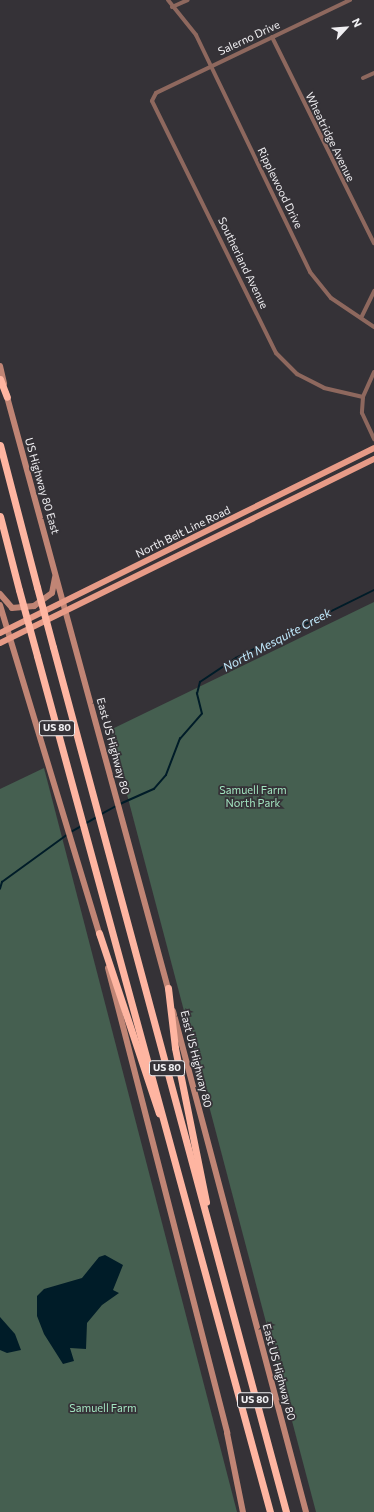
<!DOCTYPE html>
<html>
<head>
<meta charset="utf-8">
<style>
	body { margin:0 }
	#map { position:relative; width:374px; height:1512px; overflow:hidden; background:#353237; font-family:Commissioner,sans-serif }
	div>[style] { position:absolute }
	.green>* { inset:0; background:#455f50 }
	.water>* { inset:0; background:#001c28 }
	.stream>* { height:1.5px; margin:-0.75px; padding:0 0.75px; transform-origin:0.75px; border-radius:0.75px; background:#001c28 }
	.minor>* { height:4px; margin:-2px; padding:0 2px; transform-origin:2px; border-radius:2px; background:#8e685e }
	.secondary>* { height:6px; margin:-3px; padding:0 3px; transform-origin:3px; border-radius:3px; background:#c08575 }
	.primary>* { height:6px; margin:-3px; padding:0 3px; transform-origin:3px; border-radius:3px; background:#e79b87 }
	.motorway>* { height:7px; margin:-3.5px; padding:0 3.5px; transform-origin:3.5px; border-radius:3.5px; background:#feb5a1 }
	.motorway-bridge>* { height:7px; margin:-3.5px; padding:0 3.5px; transform-origin:3.5px; border-radius:3.5px; background:#feb5a1 }
	span { translate:-50% -50%; white-space:nowrap; text-align:center; line-height:1.15; -webkit-text-stroke:3.5px #353237; paint-order:stroke }
	.shield-label span { padding:1px 3px; background:#353237; border:1px solid; border-radius:3px; -webkit-text-stroke-width:0 }
	.shield-label { font-size:10px; color:#f0eff2; font-weight:700 }
	.street-label { font-size:11px; color:#f0eff2 }
	.park-label { font-size:11px; color:#a2e4c0 }
	.water-label { font-size:12px; color:#c1eafd; font-style:italic }
	.north { position:absolute; left:326px; top:8px; width:40px; height:40px; -webkit-text-stroke:3px #353237; paint-order:stroke; rotate:64deg; font-size:11px; font-weight:700; line-height:16px; text-align:center; color:#f0eff2 }
	.north::after { content:''; display:block; margin:auto; width:14px; height:18px; background:#f0eff2; clip-path:polygon(50% 0,100% 100%,50% 72%,0 100%) }
</style>
</head>
<body>
<div id="map">
	<div class="green">
		<i style="clip-path:polygon(374px 602px,374px 1512px,316px 1512px,110px 730px)"></i>
		<i style="clip-path:polygon(44px 768px,237px 1512px,0 1512px,0 789px)"></i>
	</div>
	<div class="water">
		<i style="clip-path:polygon(105px 1255px,123px 1265px,113px 1290px,119px 1293px,102px 1305px,87px 1323px,86px 1349px,70px 1348px,74px 1361px,63px 1364px,44px 1334px,37px 1316px,37px 1296px,44px 1289px,82px 1278px,99px 1257px)"></i>
		<i style="clip-path:polygon(0 1317px,15px 1334px,21px 1350px,7px 1353px,0 1350px)"></i>
	</div>
	<div class="stream">
		<i style="left:120px;top:804px;width:37px;rotate:-24deg"></i>
		<i style="left:154px;top:789px;width:18px;rotate:-49deg"></i>
		<i style="left:166px;top:775px;width:39px;rotate:-69deg"></i>
		<i style="left:180px;top:739px;width:33px;rotate:-49deg"></i>
		<i style="left:202px;top:714px;width:21px;rotate:-104deg"></i>
		<i style="left:197px;top:694px;width:12px;rotate:-76deg"></i>
		<i style="left:200px;top:682px;width:43px;rotate:-33.7deg"></i>
		<i style="left:236px;top:658px;width:154px;rotate:-26.2deg"></i>
		<i style="left:100px;top:815px;width:18px;rotate:-29deg"></i>
		<i style="left:85px;top:824px;width:14px;rotate:-30deg"></i>
		<i style="left:71px;top:832px;width:13px;rotate:-29deg"></i>
		<i style="left:0;top:889px;width:7px;rotate:-74deg"></i>
		<i style="left:2px;top:882px;width:82px;rotate:-36deg"></i>
	</div>
	<div class="minor">
		<i style="left:168px;top:0;width:45px;rotate:51.3deg"></i>
		<i style="left:196px;top:35px;width:263px;rotate:64.3deg"></i>
		<i style="left:310px;top:272px;width:33px;rotate:51deg"></i>
		<i style="left:331px;top:298px;width:52px;rotate:34deg"></i>
		<i style="left:350px;top:0;width:215px;rotate:154.4deg"></i>
		<i style="left:156px;top:93px;width:9px;rotate:117deg"></i>
		<i style="left:152px;top:101px;width:281px;rotate:63.8deg"></i>
		<i style="left:276px;top:353px;width:30px;rotate:45deg"></i>
		<i style="left:297px;top:374px;width:30px;rotate:27deg"></i>
		<i style="left:324px;top:388px;width:40px;rotate:13deg"></i>
		<i style="left:172px;top:7px;width:17px;rotate:-24deg"></i>
		<i style="left:272px;top:37px;width:230px;rotate:63.7deg"></i>
		<i style="left:363px;top:78px;width:12px;rotate:-24deg"></i>
		<i style="left:362px;top:316px;width:28px;rotate:-64deg"></i>
		<i style="left:374px;top:372px;width:27px;rotate:114deg"></i>
		<i style="left:363px;top:397px;width:16px;rotate:94deg"></i>
		<i style="left:362px;top:413px;width:29px;rotate:65deg"></i>
	</div>
	<div class="secondary">
		<i style="left:0;top:366px;width:18px;rotate:77deg"></i>
		<i style="left:6px;top:393px;width:621px;rotate:74.78deg"></i>
		<i style="left:0;top:594px;width:18px;rotate:49deg"></i>
		<i style="left:12px;top:608px;width:22px;rotate:-5deg"></i>
		<i style="left:34px;top:606px;width:22px;rotate:-36deg"></i>
		<i style="left:52px;top:593px;width:16px;rotate:-79deg"></i>
		<i style="left:0;top:605px;width:346px;rotate:73.2deg"></i>
		<i style="left:108px;top:968px;width:480px;rotate:75.6deg"></i>
		<i style="left:227px;top:1433px;width:81px;rotate:78.6deg"></i>
		<i style="left:173px;top:1011px;width:518px;rotate:75.13deg"></i>
	</div>
	<div class="primary">
		<i style="left:0;top:633px;width:417px;rotate:-26.3deg"></i>
		<i style="left:0;top:643px;width:417px;rotate:-26.2deg"></i>
	</div>
	<div class="motorway">
		<i style="left:0;top:379px;width:19px;rotate:69deg"></i>
		<i style="left:0;top:445px;width:147px;rotate:75.4deg"></i>
		<i style="left:0;top:516px;width:76px;rotate:75.6deg"></i>
		<i style="left:53px;top:647px;width:896px;rotate:74.92deg"></i>
		<i style="left:37px;top:656px;width:887px;rotate:74.77deg"></i>
		<i style="left:99px;top:933px;width:190px;rotate:71.6deg"></i>
		<i style="left:168px;top:988px;width:60px;rotate:83.3deg"></i>
		<i style="left:175px;top:1048px;width:157px;rotate:78.6deg"></i>
	</div>
	<div class="motorway-bridge">
		<i style="left:37px;top:587px;width:62px;rotate:75.1deg"></i>
		<i style="left:19px;top:590px;width:68px;rotate:74.7deg"></i>
	</div>
	<div class="shield-label">
		<span style="left:57px;top:728px">US 80</span>
		<span style="left:167px;top:1068px">US 80</span>
		<span style="left:255px;top:1400px">US 80</span>
	</div>
	<div class="street-label">
		<span style="left:249px;top:38px;rotate:-25deg">Salerno Drive</span>
		<span style="left:330px;top:137px;rotate:64deg">Wheatridge Avenue</span>
		<span style="left:280px;top:188px;rotate:64deg">Ripplewood Drive</span>
		<span style="left:243px;top:263px;rotate:64deg">Southerland Avenue</span>
		<span style="left:42px;top:486px;rotate:74deg">US Highway 80 East</span>
		<span style="left:183px;top:532px;rotate:-26deg">North Belt Line Road</span>
		<span style="left:113px;top:746px;rotate:75deg">East US Highway 80</span>
		<span style="left:196px;top:1059px;rotate:76deg">East US Highway 80</span>
		<span style="left:279px;top:1372px;rotate:75deg">East US Highway 80</span>
	</div>
	<div class="park-label">
		<span style="left:253px;top:797px">Samuell Farm<br>North Park</span>
		<span style="left:103px;top:1408px">Samuell Farm</span>
	</div>
	<div class="water-label">
		<span style="left:277px;top:640px;rotate:-28deg">North Mesquite Creek</span>
	</div>
	<div class="north">N</div>
</div>
</body>
</html>
